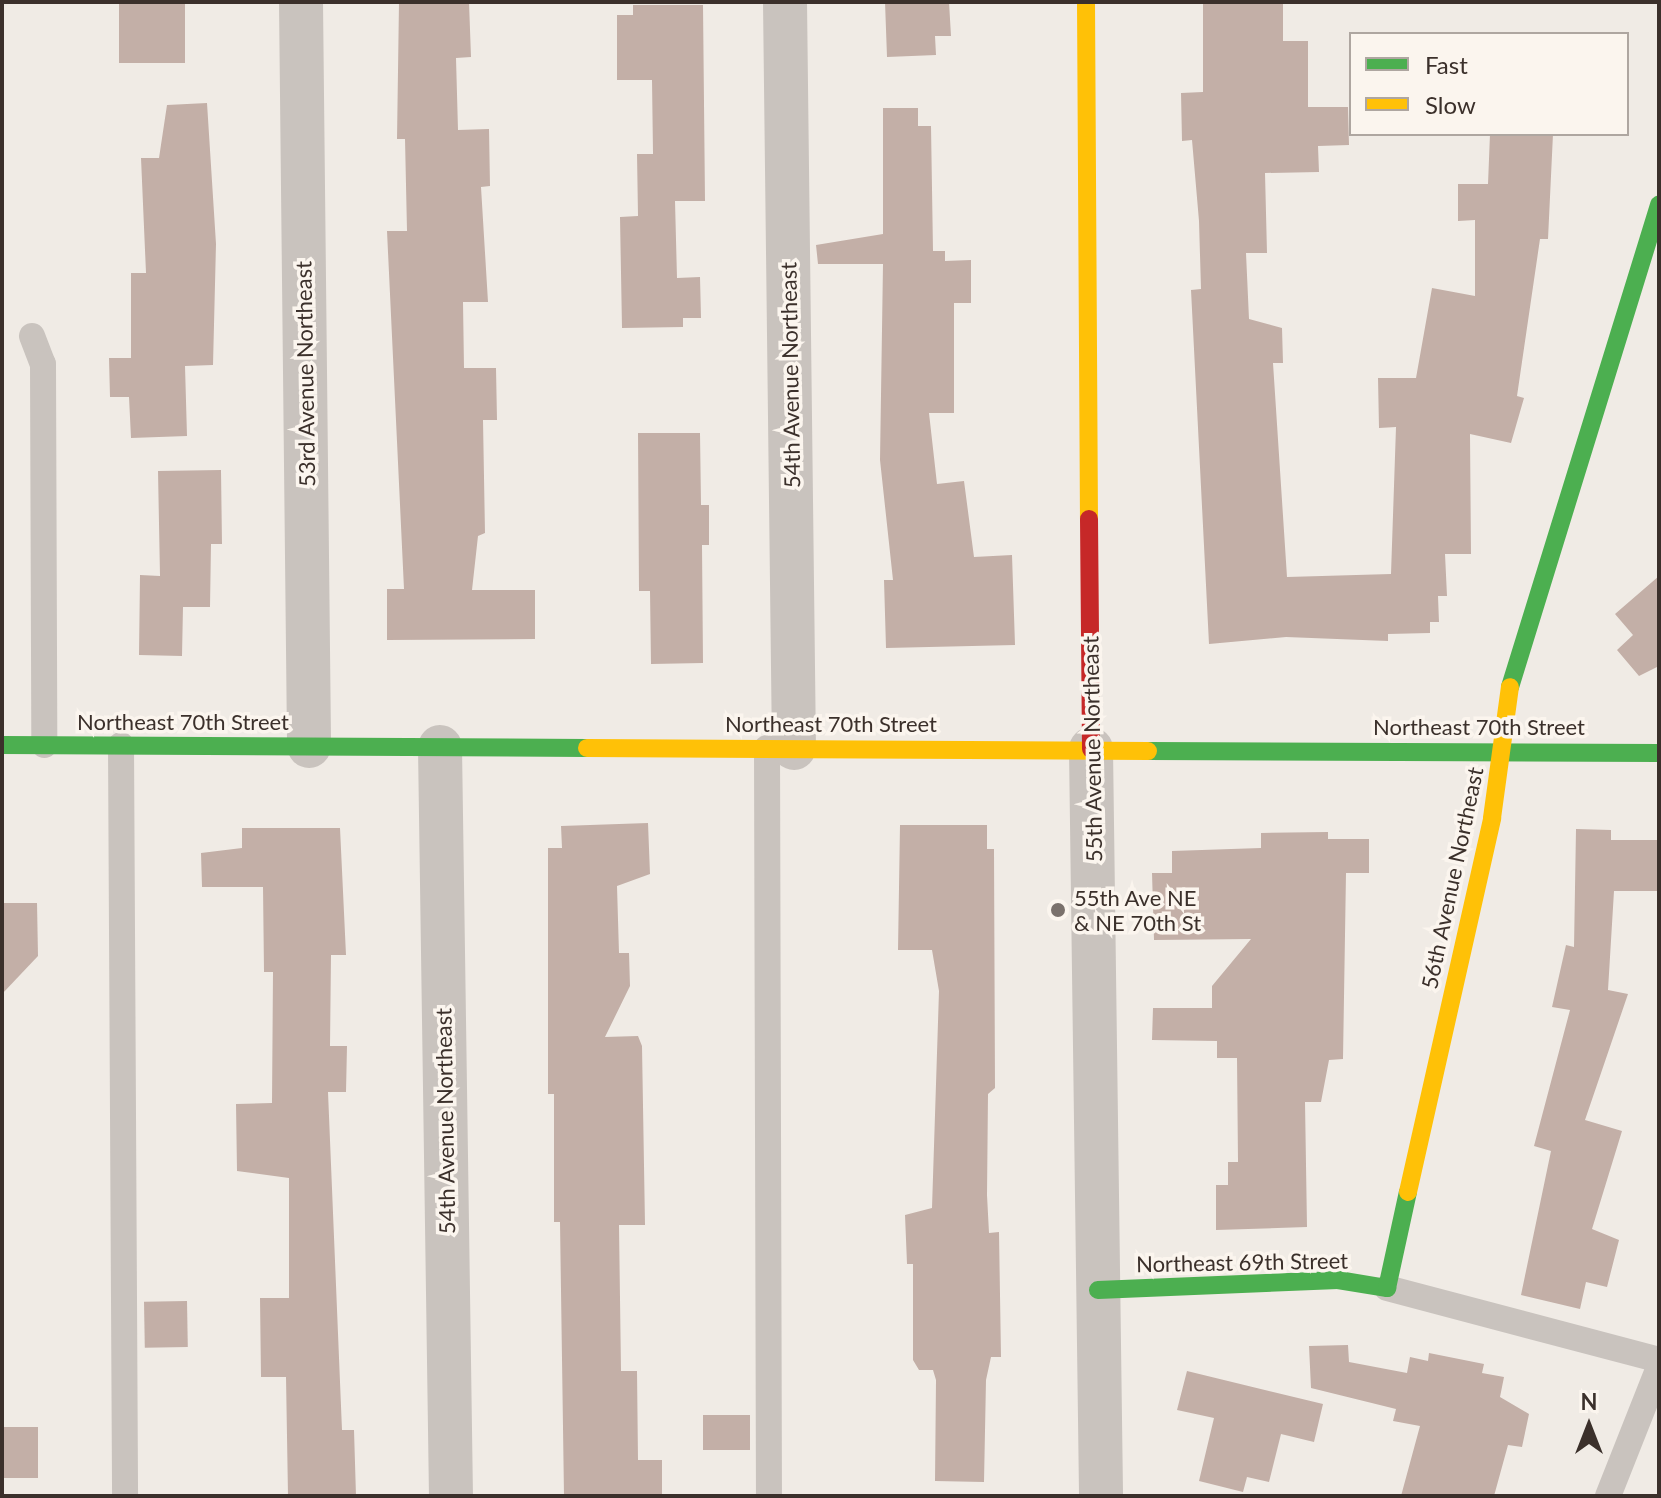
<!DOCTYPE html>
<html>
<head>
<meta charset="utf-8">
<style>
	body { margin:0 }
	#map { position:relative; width:1661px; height:1498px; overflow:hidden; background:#f0ebe5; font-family:Lato,sans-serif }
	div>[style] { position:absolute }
	.building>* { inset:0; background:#c3afa7; transform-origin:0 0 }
	.lane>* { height:26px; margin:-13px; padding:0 13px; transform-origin:13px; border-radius:13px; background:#c9c3be }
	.street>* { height:44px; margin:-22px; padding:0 22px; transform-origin:22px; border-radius:22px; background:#c9c3be }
	.fast>* { height:18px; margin:-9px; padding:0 9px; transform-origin:9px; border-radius:9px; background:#4caf50 }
	.slow>* { height:18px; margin:-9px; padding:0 9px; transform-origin:9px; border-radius:9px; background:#ffc107 }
	.jam>* { height:18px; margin:-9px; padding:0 9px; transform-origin:9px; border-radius:9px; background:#c62828 }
	.dots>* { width:22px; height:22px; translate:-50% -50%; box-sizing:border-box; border:4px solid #fbf5ee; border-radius:50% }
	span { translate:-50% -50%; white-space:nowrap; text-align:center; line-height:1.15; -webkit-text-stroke:7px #fbf5ee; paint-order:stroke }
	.street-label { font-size:22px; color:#3b302b }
	.poi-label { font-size:22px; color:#3b302b }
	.left { translate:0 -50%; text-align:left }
	.frame { position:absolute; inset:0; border:4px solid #3b302b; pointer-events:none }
	.legend { position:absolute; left:1349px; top:32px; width:280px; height:104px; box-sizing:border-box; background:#fbf5ee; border:2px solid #aea6a0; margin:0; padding:10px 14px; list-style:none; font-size:24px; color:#3b302b }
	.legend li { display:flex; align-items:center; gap:16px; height:40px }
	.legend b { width:40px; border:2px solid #aea6a0 }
	.north { position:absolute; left:1549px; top:1386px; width:80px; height:80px; -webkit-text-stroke:6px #fbf5ee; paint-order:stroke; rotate:0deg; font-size:22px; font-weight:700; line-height:32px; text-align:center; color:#3b302b }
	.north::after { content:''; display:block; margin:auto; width:28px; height:36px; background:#3b302b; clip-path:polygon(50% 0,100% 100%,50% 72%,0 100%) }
</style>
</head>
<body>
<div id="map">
	<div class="building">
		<i style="left:119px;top:2px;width:66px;height:61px"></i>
		<i style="clip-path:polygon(399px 2px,469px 2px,471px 57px,456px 58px,458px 130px,489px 129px,490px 186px,481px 187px,488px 302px,463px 302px,464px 368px,496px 368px,497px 420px,483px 420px,485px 533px,478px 536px,472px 590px,535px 590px,535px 639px,387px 640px,387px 589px,404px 589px,387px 231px,407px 231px,405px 139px,397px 139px)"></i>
		<i style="clip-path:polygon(885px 2px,949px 2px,951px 36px,935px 36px,936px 55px,887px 57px)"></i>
		<i style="clip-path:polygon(1203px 2px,1283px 2px,1283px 41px,1308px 41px,1308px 107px,1348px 107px,1349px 145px,1318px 146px,1319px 172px,1265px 173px,1267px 253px,1246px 253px,1249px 319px,1282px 328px,1283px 363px,1273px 363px,1287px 577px,1391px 574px,1396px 427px,1379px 428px,1378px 378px,1416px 378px,1432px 288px,1475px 296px,1475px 220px,1458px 221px,1458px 184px,1488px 184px,1490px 134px,1553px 134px,1548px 239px,1540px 239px,1517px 396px,1524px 398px,1511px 443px,1470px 434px,1471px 554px,1445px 554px,1447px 596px,1438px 596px,1439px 622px,1430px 622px,1430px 633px,1388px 634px,1388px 641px,1286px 637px,1209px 644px,1191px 290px,1201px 289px,1199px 221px,1192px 140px,1182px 141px,1181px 93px,1203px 92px)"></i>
		<i style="clip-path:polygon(633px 5px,703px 5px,705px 201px,675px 201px,677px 278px,700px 277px,701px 318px,683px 318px,683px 327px,622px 328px,620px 217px,638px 216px,637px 154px,653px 154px,652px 80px,617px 80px,617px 15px,633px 15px)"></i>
		<i style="clip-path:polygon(207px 103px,216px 244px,213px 365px,185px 366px,187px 436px,131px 438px,129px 397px,110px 397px,109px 358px,131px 358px,131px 273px,146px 273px,141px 158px,159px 158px,167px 105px)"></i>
		<i style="clip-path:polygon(883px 108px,918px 108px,918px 126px,931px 126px,933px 251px,945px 251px,945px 261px,971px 260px,971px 303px,954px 303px,954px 413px,929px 413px,937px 484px,964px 481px,974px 557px,1012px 555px,1015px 645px,886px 648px,884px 580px,893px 580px,880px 460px,883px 264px,818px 264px,816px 245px,883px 234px)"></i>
		<i style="clip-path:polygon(638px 433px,700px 433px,701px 505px,709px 505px,709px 545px,702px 545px,703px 663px,651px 664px,650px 591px,639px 591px)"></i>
		<i style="clip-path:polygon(221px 470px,222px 544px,211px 544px,210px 607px,183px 607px,182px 656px,139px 655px,140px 575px,160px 576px,158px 471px)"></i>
		<i style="clip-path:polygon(1659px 576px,1659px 666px,1639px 676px,1617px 650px,1633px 635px,1615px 614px)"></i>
		<i style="clip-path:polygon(648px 823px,650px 874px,617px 886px,619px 953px,629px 953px,630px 986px,605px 1037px,638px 1036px,642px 1046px,645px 1225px,619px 1225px,621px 1371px,637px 1371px,638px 1460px,662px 1460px,662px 1496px,564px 1496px,560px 1222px,554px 1222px,554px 1094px,548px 1094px,548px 848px,562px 848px,561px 826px)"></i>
		<i style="clip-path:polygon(900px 825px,987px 825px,987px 849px,994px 849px,995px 1088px,988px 1094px,987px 1195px,989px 1233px,999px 1232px,1001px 1357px,991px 1357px,986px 1380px,984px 1482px,935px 1481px,936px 1380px,933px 1370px,919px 1370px,913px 1360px,913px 1264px,907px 1264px,905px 1215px,932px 1208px,939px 991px,932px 950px,898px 950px)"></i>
		<i style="clip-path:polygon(242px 828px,340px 828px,346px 955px,331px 955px,330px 1046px,347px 1046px,346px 1092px,328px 1092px,342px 1430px,354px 1430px,356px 1496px,288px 1496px,286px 1377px,261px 1377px,260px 1298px,289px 1298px,289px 1178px,237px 1171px,236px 1104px,272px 1103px,273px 972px,264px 972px,263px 887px,202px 887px,201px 853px,242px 848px)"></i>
		<i style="clip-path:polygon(1576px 829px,1611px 830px,1611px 840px,1659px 840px,1659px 891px,1614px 891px,1608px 990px,1628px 994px,1585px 1120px,1622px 1131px,1592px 1229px,1619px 1240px,1607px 1287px,1586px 1282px,1580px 1309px,1521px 1295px,1551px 1151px,1534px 1146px,1570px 1010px,1552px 1007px,1566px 945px,1574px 947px)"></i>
		<i style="clip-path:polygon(1328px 832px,1328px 839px,1369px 839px,1369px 873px,1346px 873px,1343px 1059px,1329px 1060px,1321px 1102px,1305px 1102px,1307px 1227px,1216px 1230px,1216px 1185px,1228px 1185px,1228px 1162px,1238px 1162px,1237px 1058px,1217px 1058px,1217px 1041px,1152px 1040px,1153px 1008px,1212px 1008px,1212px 986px,1251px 939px,1154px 940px,1152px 873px,1172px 873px,1172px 851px,1261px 848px,1261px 833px)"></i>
		<i style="clip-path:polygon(2px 903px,37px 903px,38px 956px,2px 994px)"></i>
		<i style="left:187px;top:1301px;width:46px;height:43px;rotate:89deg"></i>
		<i style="clip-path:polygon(1348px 1345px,1349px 1362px,1407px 1373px,1410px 1357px,1428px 1361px,1429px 1353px,1484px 1364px,1482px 1373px,1504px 1377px,1500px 1397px,1529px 1414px,1522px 1447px,1508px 1445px,1494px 1496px,1401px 1496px,1420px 1426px,1393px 1421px,1396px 1409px,1311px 1388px,1309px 1346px)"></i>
		<i style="clip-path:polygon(1187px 1371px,1323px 1404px,1314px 1442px,1281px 1434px,1269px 1482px,1247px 1477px,1243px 1492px,1199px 1481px,1214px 1418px,1177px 1410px)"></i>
		<i style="left:750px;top:1415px;width:35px;height:47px;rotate:90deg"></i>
		<i style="left:2px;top:1427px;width:36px;height:51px"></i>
	</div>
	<div class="lane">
		<i style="left:32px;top:336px;width:30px;rotate:69deg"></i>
		<i style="left:43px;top:364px;width:381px;rotate:89.8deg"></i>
		<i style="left:121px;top:745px;width:751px;rotate:89.69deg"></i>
		<i style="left:767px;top:748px;width:748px;rotate:89.85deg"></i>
		<i style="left:1387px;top:1288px;width:281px;rotate:14.8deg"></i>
		<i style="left:1608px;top:1496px;width:139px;rotate:-68.4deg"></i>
	</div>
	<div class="street">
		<i style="left:301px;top:2px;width:744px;rotate:89.38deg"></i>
		<i style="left:785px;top:2px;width:746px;rotate:89.31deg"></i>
		<i style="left:440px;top:747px;width:749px;rotate:89.16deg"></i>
		<i style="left:1091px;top:749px;width:747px;rotate:89.23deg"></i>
	</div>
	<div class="fast">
		<i style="left:1510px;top:687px;width:505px;rotate:-72.82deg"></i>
		<i style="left:2px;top:745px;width:585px;rotate:0.29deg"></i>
		<i style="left:1148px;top:751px;width:511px;rotate:0.22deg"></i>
		<i style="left:1098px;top:1290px;width:240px;rotate:-2.4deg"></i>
		<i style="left:1338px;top:1280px;width:50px;rotate:9.3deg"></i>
		<i style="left:1387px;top:1288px;width:98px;rotate:-77.7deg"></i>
	</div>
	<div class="slow">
		<i style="left:1086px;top:2px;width:517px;rotate:89.67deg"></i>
		<i style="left:587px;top:748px;width:561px;rotate:0.31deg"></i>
		<i style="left:1408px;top:1192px;width:383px;rotate:-77.3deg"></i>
		<i style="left:1492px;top:818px;width:132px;rotate:-82.2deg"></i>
	</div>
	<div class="jam">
		<i style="left:1089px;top:519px;width:230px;rotate:89.5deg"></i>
	</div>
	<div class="dots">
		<i style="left:1058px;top:910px;background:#7a716c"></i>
	</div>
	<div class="street-label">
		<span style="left:305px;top:374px;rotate:-91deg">53rd Avenue Northeast</span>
		<span style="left:790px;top:375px;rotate:-91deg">54th Avenue Northeast</span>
		<span style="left:183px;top:722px">Northeast 70th Street</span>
		<span style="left:831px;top:724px">Northeast 70th Street</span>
		<span style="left:1479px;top:727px">Northeast 70th Street</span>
		<span style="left:1092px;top:749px;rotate:-91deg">55th Avenue Northeast</span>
		<span style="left:1452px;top:878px;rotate:-78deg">56th Avenue Northeast</span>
		<span style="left:445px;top:1121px;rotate:-91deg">54th Avenue Northeast</span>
		<span style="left:1242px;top:1262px;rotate:-1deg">Northeast 69th Street</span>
	</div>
	<div class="poi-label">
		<span class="left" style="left:1074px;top:910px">55th Ave NE<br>&amp; NE 70th St</span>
	</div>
	<div class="frame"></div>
	<ul class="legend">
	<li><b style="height:10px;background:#4caf50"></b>Fast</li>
	<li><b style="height:10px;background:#ffc107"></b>Slow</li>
	</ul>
	<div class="north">N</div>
</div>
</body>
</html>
